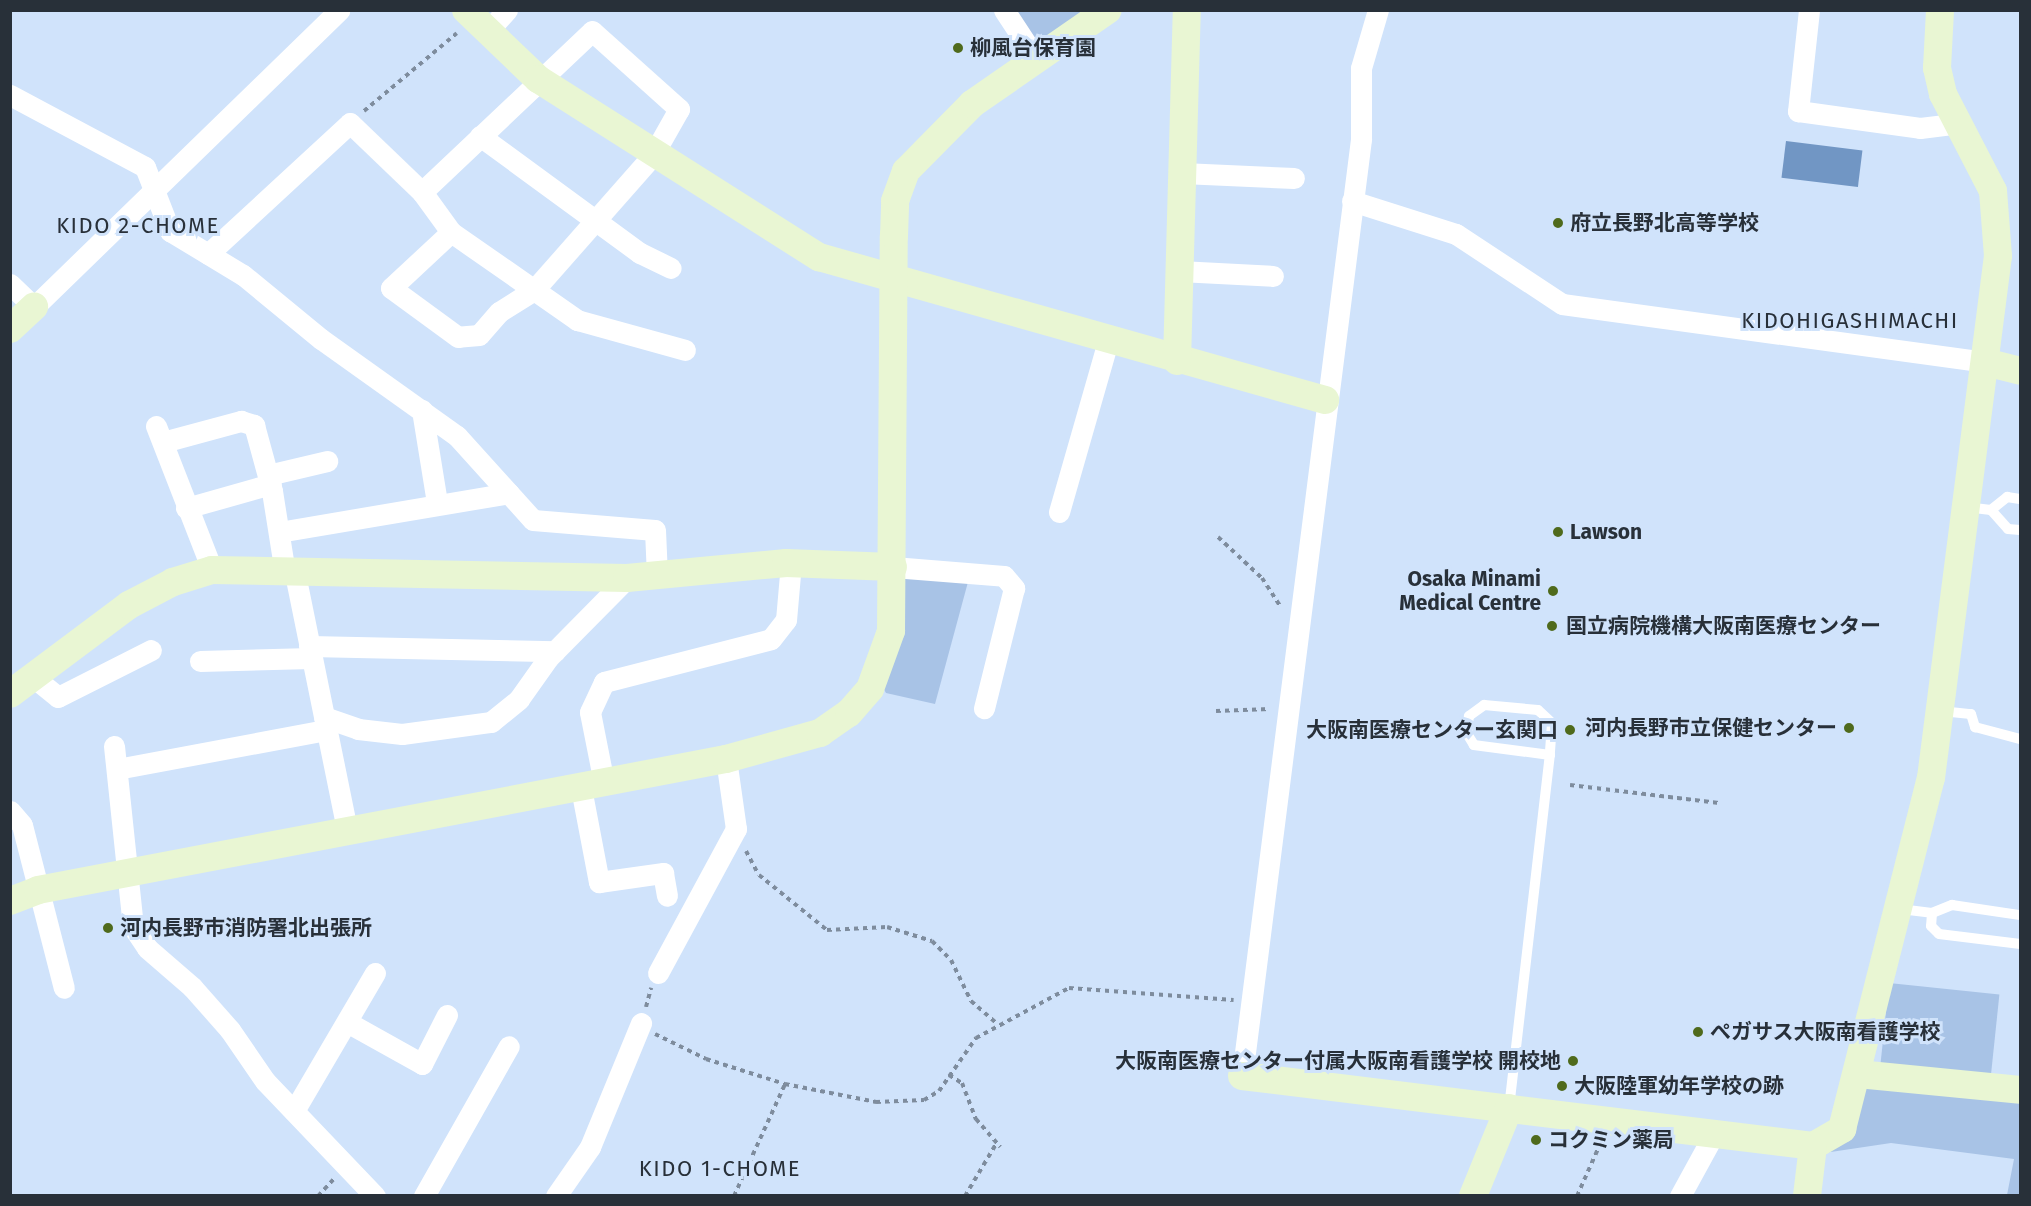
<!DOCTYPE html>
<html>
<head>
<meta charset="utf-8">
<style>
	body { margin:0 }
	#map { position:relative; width:2031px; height:1206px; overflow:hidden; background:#d0e3fb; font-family:"Fira Sans","Noto Sans JP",sans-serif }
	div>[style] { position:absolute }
	.green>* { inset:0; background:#a8c3e6; transform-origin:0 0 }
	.water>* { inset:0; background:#7196c4; transform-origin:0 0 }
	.path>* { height:4px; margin-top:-2px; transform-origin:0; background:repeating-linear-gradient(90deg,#7e8c9d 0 4.5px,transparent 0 9px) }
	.lane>* { height:10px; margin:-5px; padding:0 5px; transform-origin:5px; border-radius:5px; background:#fff }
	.street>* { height:21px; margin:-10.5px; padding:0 10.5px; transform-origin:10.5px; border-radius:10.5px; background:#fff }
	.secondary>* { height:28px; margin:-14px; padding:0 14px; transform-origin:14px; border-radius:14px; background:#e9f6d3 }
	.dots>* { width:16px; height:16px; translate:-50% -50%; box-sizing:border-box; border:3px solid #d0e3fb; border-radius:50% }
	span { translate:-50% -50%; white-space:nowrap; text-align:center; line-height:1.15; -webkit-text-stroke:6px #d0e3fb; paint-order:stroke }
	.poi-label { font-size:21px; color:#283039; font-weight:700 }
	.left { translate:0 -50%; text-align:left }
	.right { translate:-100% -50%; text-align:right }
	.neighbourhood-label { font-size:22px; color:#283039; letter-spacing:1.5px }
	.frame { position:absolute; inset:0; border:12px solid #283039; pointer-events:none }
</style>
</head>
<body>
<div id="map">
	<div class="green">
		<i style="clip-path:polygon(1011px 11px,1095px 11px,1038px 49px)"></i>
		<i style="clip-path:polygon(895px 569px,968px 582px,935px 704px,886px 693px,879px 680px)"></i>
		<i style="left:1889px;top:983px;width:111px;height:84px;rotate:6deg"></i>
		<i style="clip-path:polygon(1864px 1085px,2020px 1100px,2020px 1195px,2007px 1195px,2014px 1159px,1891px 1143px,1824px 1153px)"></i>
	</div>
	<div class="water">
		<i style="left:1786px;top:141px;width:77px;height:37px;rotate:7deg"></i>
	</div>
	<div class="path">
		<i style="left:364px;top:111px;width:121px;rotate:-40deg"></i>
		<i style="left:1218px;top:537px;width:60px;rotate:43deg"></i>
		<i style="left:1262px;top:578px;width:35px;rotate:57deg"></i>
		<i style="left:1216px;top:711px;width:54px;rotate:-2.1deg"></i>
		<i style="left:1570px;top:785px;width:150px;rotate:6.9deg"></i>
		<i style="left:746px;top:851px;width:27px;rotate:62deg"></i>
		<i style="left:759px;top:875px;width:87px;rotate:39deg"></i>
		<i style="left:827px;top:930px;width:60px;rotate:-2.9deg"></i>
		<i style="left:887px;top:927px;width:47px;rotate:17.3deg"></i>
		<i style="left:932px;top:941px;width:27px;rotate:45deg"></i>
		<i style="left:951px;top:960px;width:46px;rotate:64deg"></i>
		<i style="left:971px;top:1001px;width:35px;rotate:41deg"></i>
		<i style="left:646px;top:1007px;width:20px;rotate:-75deg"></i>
		<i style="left:655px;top:1034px;width:57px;rotate:26.1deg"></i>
		<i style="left:706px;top:1059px;width:83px;rotate:17.6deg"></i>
		<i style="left:785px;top:1084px;width:93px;rotate:11.2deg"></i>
		<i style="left:876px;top:1102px;width:48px;rotate:-2.4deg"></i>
		<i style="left:924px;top:1100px;width:17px;rotate:-31deg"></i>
		<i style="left:939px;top:1091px;width:65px;rotate:-55.1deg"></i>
		<i style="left:976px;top:1038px;width:106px;rotate:-28.3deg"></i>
		<i style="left:1069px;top:988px;width:165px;rotate:4.2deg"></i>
		<i style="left:949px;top:1075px;width:15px;rotate:32deg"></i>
		<i style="left:962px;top:1083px;width:39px;rotate:69deg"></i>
		<i style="left:976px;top:1119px;width:37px;rotate:49deg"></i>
		<i style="left:318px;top:1196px;width:23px;rotate:-47deg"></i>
		<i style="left:734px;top:1196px;width:123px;rotate:-65.5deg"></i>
		<i style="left:965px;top:1196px;width:61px;rotate:-59.2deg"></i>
		<i style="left:1577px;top:1196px;width:59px;rotate:-66deg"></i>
	</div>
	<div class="lane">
		<i style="left:1966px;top:507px;width:25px;rotate:7deg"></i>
		<i style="left:1991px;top:510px;width:25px;rotate:48deg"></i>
		<i style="left:2008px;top:529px;width:12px;rotate:5deg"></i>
		<i style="left:1991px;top:510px;width:21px;rotate:-39deg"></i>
		<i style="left:2007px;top:497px;width:13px;rotate:9deg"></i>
		<i style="left:1941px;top:711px;width:30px;rotate:6deg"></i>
		<i style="left:1971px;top:714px;width:14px;rotate:73deg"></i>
		<i style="left:1975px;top:727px;width:47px;rotate:14.9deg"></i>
		<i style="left:1900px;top:909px;width:32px;rotate:7deg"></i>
		<i style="left:1932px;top:913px;width:13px;rotate:94deg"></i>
		<i style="left:1931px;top:926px;width:11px;rotate:45deg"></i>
		<i style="left:1939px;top:934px;width:82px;rotate:7deg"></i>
		<i style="left:1932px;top:913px;width:22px;rotate:-22deg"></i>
		<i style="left:1952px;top:905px;width:69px;rotate:8.4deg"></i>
		<i style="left:1509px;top:1108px;width:355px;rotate:-83.4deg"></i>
		<i style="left:1550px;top:755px;width:77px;rotate:-172.5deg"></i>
		<i style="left:1474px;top:745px;width:13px;rotate:-122deg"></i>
		<i style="left:1467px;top:734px;width:18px;rotate:-84deg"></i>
		<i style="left:1469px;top:716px;width:19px;rotate:-36deg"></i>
		<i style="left:1484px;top:705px;width:54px;rotate:5.3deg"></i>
		<i style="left:1538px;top:710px;width:19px;rotate:43deg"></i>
		<i style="left:1552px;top:723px;width:32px;rotate:94deg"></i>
	</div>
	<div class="street">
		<i style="left:1004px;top:10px;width:60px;rotate:56.6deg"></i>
		<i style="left:1809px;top:10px;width:102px;rotate:96.2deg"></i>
		<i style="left:1798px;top:111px;width:123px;rotate:7.9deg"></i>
		<i style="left:1920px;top:128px;width:40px;rotate:-7.1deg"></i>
		<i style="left:487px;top:32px;width:30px;rotate:-48deg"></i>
		<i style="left:10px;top:95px;width:153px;rotate:28.1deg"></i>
		<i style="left:145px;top:167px;width:69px;rotate:68.7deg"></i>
		<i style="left:170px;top:231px;width:85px;rotate:31.1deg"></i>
		<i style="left:243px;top:275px;width:101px;rotate:39.4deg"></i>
		<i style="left:321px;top:339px;width:167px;rotate:35.5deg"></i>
		<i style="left:457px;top:436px;width:113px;rotate:47.9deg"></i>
		<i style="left:533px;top:520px;width:122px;rotate:4.7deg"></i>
		<i style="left:655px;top:530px;width:46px;rotate:87.5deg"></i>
		<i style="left:480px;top:136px;width:198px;rotate:36.2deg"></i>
		<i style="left:640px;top:253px;width:34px;rotate:26deg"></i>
		<i style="left:1182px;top:173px;width:112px;rotate:2.6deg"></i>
		<i style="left:422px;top:192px;width:234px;rotate:-43.4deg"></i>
		<i style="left:592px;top:31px;width:117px;rotate:41.9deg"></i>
		<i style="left:679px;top:109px;width:53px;rotate:119.5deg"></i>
		<i style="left:653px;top:155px;width:180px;rotate:131.4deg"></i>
		<i style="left:534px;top:290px;width:41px;rotate:147.8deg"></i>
		<i style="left:499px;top:312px;width:30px;rotate:131deg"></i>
		<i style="left:479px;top:335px;width:21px;rotate:175deg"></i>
		<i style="left:458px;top:337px;width:83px;rotate:-143.8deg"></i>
		<i style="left:391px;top:288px;width:82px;rotate:-43deg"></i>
		<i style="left:1352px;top:201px;width:109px;rotate:17.6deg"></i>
		<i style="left:1456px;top:234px;width:127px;rotate:33.4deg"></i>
		<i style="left:1562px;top:304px;width:427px;rotate:7.8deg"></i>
		<i style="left:208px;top:254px;width:193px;rotate:-42.7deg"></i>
		<i style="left:350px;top:123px;width:100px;rotate:43.8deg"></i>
		<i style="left:422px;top:192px;width:49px;rotate:54.1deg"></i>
		<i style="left:451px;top:232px;width:154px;rotate:34.9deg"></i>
		<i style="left:577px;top:320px;width:112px;rotate:15.5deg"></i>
		<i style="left:1179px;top:271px;width:94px;rotate:3deg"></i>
		<i style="left:10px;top:284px;width:33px;rotate:44deg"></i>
		<i style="left:34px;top:307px;width:426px;rotate:-44.2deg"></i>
		<i style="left:422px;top:410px;width:94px;rotate:80.8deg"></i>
		<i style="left:156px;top:426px;width:155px;rotate:68.7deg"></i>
		<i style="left:163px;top:442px;width:81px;rotate:-15.1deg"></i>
		<i style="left:241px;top:421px;width:14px;rotate:17deg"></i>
		<i style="left:254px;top:425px;width:68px;rotate:74.7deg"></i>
		<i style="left:272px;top:491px;width:83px;rotate:81deg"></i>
		<i style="left:268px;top:475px;width:61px;rotate:-13.3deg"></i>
		<i style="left:186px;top:508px;width:88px;rotate:-15.8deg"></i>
		<i style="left:1059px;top:512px;width:178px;rotate:-74deg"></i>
		<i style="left:279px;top:532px;width:233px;rotate:-9.6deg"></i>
		<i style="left:893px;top:567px;width:111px;rotate:4.6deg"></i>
		<i style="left:1004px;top:576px;width:16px;rotate:50deg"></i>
		<i style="left:1014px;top:588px;width:124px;rotate:104deg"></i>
		<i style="left:295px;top:574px;width:261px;rotate:78.5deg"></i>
		<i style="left:309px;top:646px;width:246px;rotate:1.2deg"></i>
		<i style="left:200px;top:661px;width:112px;rotate:-1.5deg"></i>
		<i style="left:32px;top:676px;width:33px;rotate:39deg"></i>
		<i style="left:58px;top:697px;width:104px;rotate:-26.8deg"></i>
		<i style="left:324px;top:717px;width:36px;rotate:19deg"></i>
		<i style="left:358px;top:729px;width:44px;rotate:6.5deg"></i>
		<i style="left:402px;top:734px;width:90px;rotate:-7.7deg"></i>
		<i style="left:491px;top:722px;width:36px;rotate:-39deg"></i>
		<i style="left:519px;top:699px;width:50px;rotate:-54.7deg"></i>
		<i style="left:548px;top:658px;width:112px;rotate:-45.4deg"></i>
		<i style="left:114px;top:746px;width:182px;rotate:84deg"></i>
		<i style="left:133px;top:927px;width:25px;rotate:56deg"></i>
		<i style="left:147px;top:948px;width:60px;rotate:40.9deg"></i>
		<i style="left:192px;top:987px;width:57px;rotate:48.5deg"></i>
		<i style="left:230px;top:1030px;width:62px;rotate:55.5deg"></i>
		<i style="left:265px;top:1081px;width:159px;rotate:46.3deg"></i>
		<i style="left:117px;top:769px;width:213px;rotate:-10.6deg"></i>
		<i style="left:604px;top:783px;width:72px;rotate:-101.2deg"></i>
		<i style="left:590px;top:712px;width:33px;rotate:-65deg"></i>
		<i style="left:604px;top:682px;width:172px;rotate:-14.4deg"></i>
		<i style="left:771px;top:639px;width:24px;rotate:-52deg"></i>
		<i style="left:786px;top:620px;width:57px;rotate:-85deg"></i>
		<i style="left:581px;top:788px;width:96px;rotate:79.2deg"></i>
		<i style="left:599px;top:882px;width:65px;rotate:-8deg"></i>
		<i style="left:663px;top:873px;width:23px;rotate:80deg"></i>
		<i style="left:10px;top:811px;width:18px;rotate:49deg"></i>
		<i style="left:22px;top:825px;width:168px;rotate:75.6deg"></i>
		<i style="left:658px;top:973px;width:164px;rotate:-61.6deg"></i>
		<i style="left:736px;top:829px;width:71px;rotate:-98.1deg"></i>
		<i style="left:347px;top:1022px;width:86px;rotate:29.2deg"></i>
		<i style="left:422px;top:1064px;width:55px;rotate:-63deg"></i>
		<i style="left:1242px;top:1076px;width:945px;rotate:-82.76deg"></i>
		<i style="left:1361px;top:139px;width:71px;rotate:-90deg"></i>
		<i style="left:1361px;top:68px;width:60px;rotate:-73.7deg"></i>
		<i style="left:294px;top:1111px;width:160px;rotate:-59.6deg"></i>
		<i style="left:424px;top:1196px;width:172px;rotate:-60.5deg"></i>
		<i style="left:556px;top:1196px;width:60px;rotate:-55.2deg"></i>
		<i style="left:590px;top:1147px;width:134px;rotate:-67.6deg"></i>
		<i style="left:1680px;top:1196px;width:71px;rotate:-61.3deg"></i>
	</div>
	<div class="secondary">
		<i style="left:466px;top:10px;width:100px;rotate:43.8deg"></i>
		<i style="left:538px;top:79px;width:333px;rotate:32.4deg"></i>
		<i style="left:819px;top:257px;width:526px;rotate:15.78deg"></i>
		<i style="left:10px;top:329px;width:33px;rotate:-43deg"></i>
		<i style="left:1177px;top:361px;width:351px;rotate:-88.4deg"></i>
		<i style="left:1985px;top:362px;width:36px;rotate:14deg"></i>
		<i style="left:10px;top:694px;width:149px;rotate:-36.8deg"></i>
		<i style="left:129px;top:605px;width:50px;rotate:-27.6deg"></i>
		<i style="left:173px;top:582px;width:41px;rotate:-17.1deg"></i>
		<i style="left:212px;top:570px;width:415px;rotate:1.1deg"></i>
		<i style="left:627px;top:578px;width:160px;rotate:-5.4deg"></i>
		<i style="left:786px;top:563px;width:107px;rotate:2.1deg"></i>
		<i style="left:10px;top:901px;width:30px;rotate:-21deg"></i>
		<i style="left:38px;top:890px;width:700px;rotate:-10.78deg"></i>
		<i style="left:726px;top:759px;width:98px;rotate:-15.5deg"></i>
		<i style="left:820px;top:733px;width:35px;rotate:-35deg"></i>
		<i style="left:849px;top:713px;width:32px;rotate:-49deg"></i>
		<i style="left:870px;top:689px;width:62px;rotate:-70.1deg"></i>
		<i style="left:891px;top:631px;width:395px;rotate:-89.6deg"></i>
		<i style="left:894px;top:236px;width:35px;rotate:-88deg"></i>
		<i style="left:895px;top:201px;width:32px;rotate:-70deg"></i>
		<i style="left:906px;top:171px;width:94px;rotate:-45.4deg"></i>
		<i style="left:972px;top:104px;width:165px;rotate:-34.7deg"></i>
		<i style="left:1858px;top:1074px;width:163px;rotate:5.6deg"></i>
		<i style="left:1242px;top:1076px;width:575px;rotate:6.99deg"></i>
		<i style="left:1813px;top:1146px;width:34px;rotate:-30deg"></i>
		<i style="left:1842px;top:1129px;width:362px;rotate:-75.8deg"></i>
		<i style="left:1931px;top:778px;width:526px;rotate:-82.69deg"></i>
		<i style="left:1998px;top:256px;width:65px;rotate:-94.4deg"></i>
		<i style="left:1993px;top:191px;width:109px;rotate:-117.3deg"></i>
		<i style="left:1943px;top:94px;width:27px;rotate:-103deg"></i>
		<i style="left:1937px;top:68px;width:58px;rotate:-87deg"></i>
		<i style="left:1473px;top:1196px;width:95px;rotate:-67.8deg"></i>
		<i style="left:1807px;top:1196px;width:50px;rotate:-83.2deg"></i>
	</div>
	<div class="dots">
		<i style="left:958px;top:48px;background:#4f6a1c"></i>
		<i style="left:1558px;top:223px;background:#4f6a1c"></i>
		<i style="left:1558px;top:532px;background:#4f6a1c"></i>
		<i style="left:1553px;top:591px;background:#4f6a1c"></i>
		<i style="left:1552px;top:626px;background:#4f6a1c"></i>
		<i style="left:1849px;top:728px;background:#4f6a1c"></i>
		<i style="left:1570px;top:730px;background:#4f6a1c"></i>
		<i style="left:108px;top:928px;background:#4f6a1c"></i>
		<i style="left:1698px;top:1032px;background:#4f6a1c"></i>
		<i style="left:1573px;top:1061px;background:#4f6a1c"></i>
		<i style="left:1562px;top:1086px;background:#4f6a1c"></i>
		<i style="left:1536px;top:1140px;background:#4f6a1c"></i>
	</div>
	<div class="poi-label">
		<span class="left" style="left:970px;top:48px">柳風台保育園</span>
		<span class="left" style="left:1570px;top:223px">府立長野北高等学校</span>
		<span class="left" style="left:1570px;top:532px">Lawson</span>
		<span class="right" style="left:1541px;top:591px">Osaka Minami<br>Medical Centre</span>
		<span class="left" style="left:1566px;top:626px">国立病院機構大阪南医療センター</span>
		<span class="right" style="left:1837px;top:728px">河内長野市立保健センター</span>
		<span class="right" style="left:1558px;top:730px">大阪南医療センター玄関口</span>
		<span class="left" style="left:120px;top:928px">河内長野市消防署北出張所</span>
		<span class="left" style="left:1710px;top:1032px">ぺガサス大阪南看護学校</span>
		<span class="right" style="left:1561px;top:1061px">大阪南医療センター付属大阪南看護学校 開校地</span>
		<span class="left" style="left:1574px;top:1086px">大阪陸軍幼年学校の跡</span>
		<span class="left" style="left:1548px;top:1140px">コクミン薬局</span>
	</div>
	<div class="neighbourhood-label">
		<span style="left:138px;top:226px">KIDO 2-CHOME</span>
		<span style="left:1850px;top:321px">KIDOHIGASHIMACHI</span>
		<span style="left:720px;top:1169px">KIDO 1-CHOME</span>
	</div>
	<div class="frame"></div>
</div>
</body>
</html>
